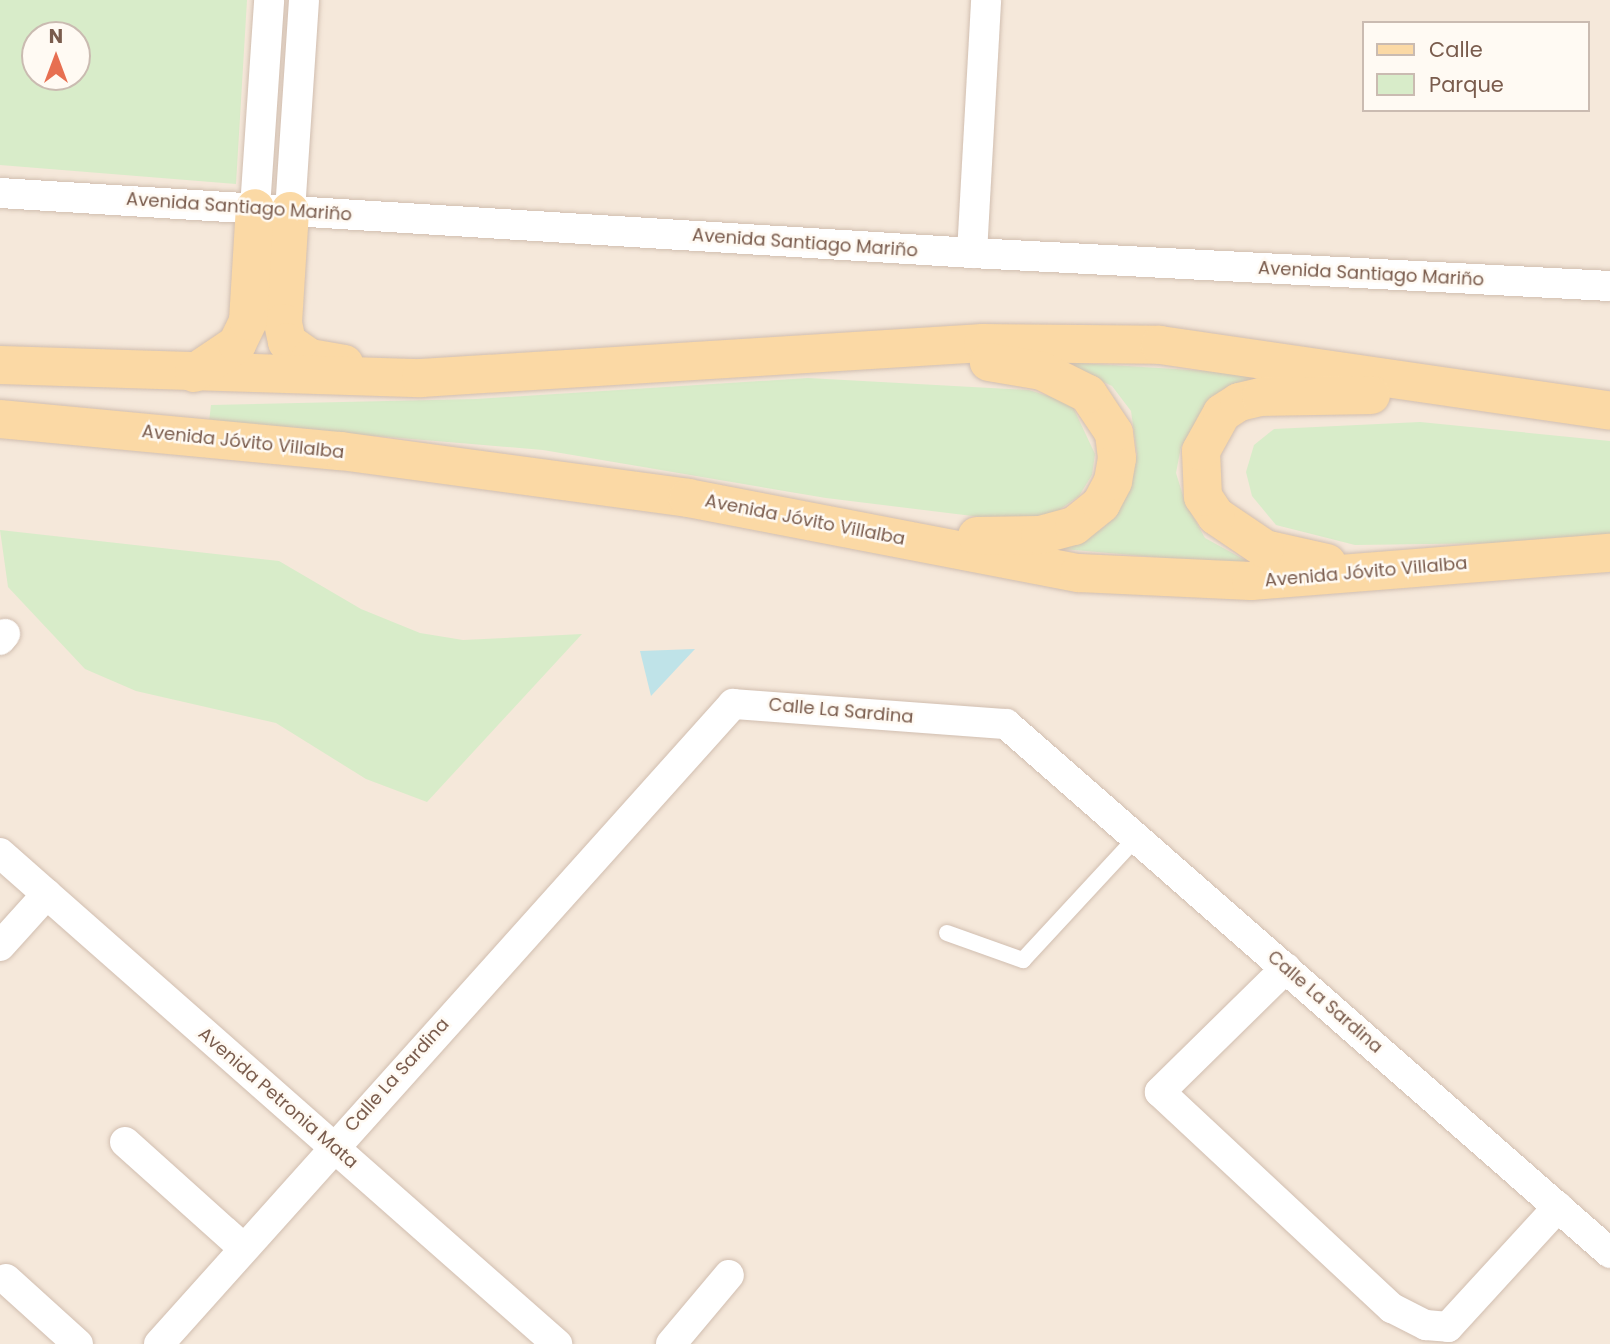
<!DOCTYPE html>
<html>
<head>
<meta charset="utf-8">
<style>
	body { margin:0 }
	#map { position:relative; width:1610px; height:1344px; overflow:hidden; background:#fdf6ec; font-family:Poppins,sans-serif }
	div>[style] { position:absolute }
	.residential>* { inset:0; background:#f5e8da }
	.green>* { inset:0; background:#d8ecc9 }
	.water>* { inset:0; background:#bfe3e8 }
	.roads { filter:drop-shadow(0 0 2px #d1beb0) drop-shadow(0 0 2px #d1beb0) }
	.lane>* { height:16px; margin:-8px; padding:0 8px; transform-origin:8px; border-radius:8px; background:#fff }
	.street>* { height:30px; margin:-15px; padding:0 15px; transform-origin:15px; border-radius:15px; background:#fff }
	.primary>* { height:38px; margin:-19px; padding:0 19px; transform-origin:19px; border-radius:19px; background:#fbd9a5 }
	span { translate:-50% -50%; white-space:nowrap; text-align:center; line-height:1.15; -webkit-text-stroke:5px #fffaf3; paint-order:stroke }
	.street-label { font-size:18px; color:#7a5c4d }
	.legend { position:absolute; left:1362px; top:21px; width:228px; height:91px; box-sizing:border-box; background:#fffaf3; border:2px solid #cabbb1; margin:0; padding:9px 12px; list-style:none; font-size:21px; color:#7a5c4d }
	.legend li { display:flex; align-items:center; gap:14px; height:35px }
	.legend b { width:35px; border:2px solid #cabbb1 }
	.north { position:absolute; left:21px; top:21px; width:70px; height:70px; box-sizing:border-box; background:#fffaf3; border:2px solid #cabbb1; border-radius:50%; rotate:0deg; font-size:19px; font-weight:700; line-height:28px; text-align:center; color:#7a5c4d }
	.north::after { content:''; display:block; margin:auto; width:24px; height:32px; background:#e76f51; clip-path:polygon(50% 0,100% 100%,50% 72%,0 100%) }
</style>
</head>
<body>
<div id="map">
	<div class="residential">
		<i style="clip-path:polygon(evenodd,0 0,1610px 0,1610px 1344px,0 1344px,0 0,1363px 23px,1587px 23px,1587px 110px,1363px 110px,1363px 23px,0 0,35px 35px,77px 35px,77px 77px,35px 77px,35px 35px)"></i>
	</div>
	<div class="green">
		<i style="clip-path:polygon(evenodd,0 0,247px 0,236px 184px,0 165px,0 0,77px 35px,77px 77px,35px 77px,35px 35px,77px 35px)"></i>
		<i style="clip-path:polygon(1062px 362px,1287px 376px,1205px 407px,1181px 447px,1176px 473px,1185px 502px,1205px 538px,1256px 566px,1052px 548px,1100px 530px,1115px 517px,1130px 490px,1137px 454px,1131px 411px,1112px 386px)"></i>
		<i style="clip-path:polygon(808px 378px,1029px 390px,1071px 403px,1095px 454px,1092px 475px,1079px 496px,1052px 515px,997px 519px,826px 498px,543px 450px,209px 422px,211px 405px,476px 399px)"></i>
		<i style="clip-path:polygon(1420px 422px,1610px 441px,1610px 534px,1502px 543px,1355px 545px,1276px 525px,1252px 496px,1246px 472px,1254px 445px,1274px 429px)"></i>
		<i style="clip-path:polygon(0 530px,279px 561px,361px 609px,420px 633px,463px 640px,582px 634px,427px 802px,366px 779px,276px 723px,136px 691px,85px 669px,8px 587px)"></i>
	</div>
	<div class="water">
		<i style="clip-path:polygon(695px 649px,651px 696px,640px 651px)"></i>
	</div>
	<div class="roads">
		<div class="lane">
			<i style="left:947px;top:933px;width:81px;rotate:19.6deg"></i>
			<i style="left:1023px;top:960px;width:168px;rotate:-47.2deg"></i>
		</div>
		<div class="street">
			<i style="left:0;top:193px;width:974px;rotate:3.53deg"></i>
			<i style="left:972px;top:253px;width:639px;rotate:2.96deg"></i>
			<i style="left:255px;top:208px;width:208px;rotate:-86.1deg"></i>
			<i style="left:290px;top:211px;width:211px;rotate:-86.2deg"></i>
			<i style="left:972px;top:253px;width:253px;rotate:-86.8deg"></i>
			<i style="left:0;top:640px;width:8px;rotate:-50deg"></i>
			<i style="left:0;top:853px;width:743px;rotate:41.4deg"></i>
			<i style="left:0;top:946px;width:70px;rotate:-47.9deg"></i>
			<i style="left:1286px;top:968px;width:177px;rotate:135.5deg"></i>
			<i style="left:1160px;top:1092px;width:317px;rotate:43deg"></i>
			<i style="left:1392px;top:1308px;width:38px;rotate:27deg"></i>
			<i style="left:1426px;top:1325px;width:22px;rotate:5deg"></i>
			<i style="left:1448px;top:1327px;width:163px;rotate:-47.5deg"></i>
			<i style="left:125px;top:1142px;width:159px;rotate:41.9deg"></i>
			<i style="left:6px;top:1279px;width:97px;rotate:42.1deg"></i>
			<i style="left:159px;top:1344px;width:860px;rotate:-48.11deg"></i>
			<i style="left:733px;top:704px;width:274px;rotate:4.2deg"></i>
			<i style="left:1006px;top:724px;width:803px;rotate:41.21deg"></i>
			<i style="left:671px;top:1344px;width:90px;rotate:-50deg"></i>
		</div>
		<div class="primary">
			<i style="left:290px;top:211px;width:112px;rotate:93.6deg"></i>
			<i style="left:283px;top:323px;width:19px;rotate:78deg"></i>
			<i style="left:287px;top:342px;width:28px;rotate:35deg"></i>
			<i style="left:310px;top:358px;width:35px;rotate:10deg"></i>
			<i style="left:0;top:365px;width:421px;rotate:1.8deg"></i>
			<i style="left:421px;top:378px;width:563px;rotate:-3.56deg"></i>
			<i style="left:983px;top:343px;width:177px;rotate:0.6deg"></i>
			<i style="left:1160px;top:345px;width:455px;rotate:8.3deg"></i>
			<i style="left:194px;top:373px;width:52px;rotate:-34deg"></i>
			<i style="left:237px;top:344px;width:25px;rotate:-64deg"></i>
			<i style="left:248px;top:321px;width:113px;rotate:-86.5deg"></i>
			<i style="left:0;top:419px;width:342px;rotate:5.4deg"></i>
			<i style="left:341px;top:451px;width:350px;rotate:7.7deg"></i>
			<i style="left:688px;top:498px;width:398px;rotate:10.9deg"></i>
			<i style="left:1079px;top:573px;width:172px;rotate:2.7deg"></i>
			<i style="left:1251px;top:581px;width:360px;rotate:-4.5deg"></i>
			<i style="left:977px;top:536px;width:63px;rotate:-0.9deg"></i>
			<i style="left:1040px;top:535px;width:35px;rotate:-15deg"></i>
			<i style="left:1074px;top:526px;width:35px;rotate:-39deg"></i>
			<i style="left:1101px;top:504px;width:26px;rotate:-62deg"></i>
			<i style="left:1113px;top:481px;width:23px;rotate:-80deg"></i>
			<i style="left:1117px;top:458px;width:25px;rotate:-97deg"></i>
			<i style="left:1114px;top:433px;width:47px;rotate:-123.7deg"></i>
			<i style="left:1088px;top:394px;width:51px;rotate:-153.4deg"></i>
			<i style="left:1042px;top:371px;width:54px;rotate:-170.4deg"></i>
			<i style="left:1327px;top:563px;width:64px;rotate:-167.3deg"></i>
			<i style="left:1265px;top:549px;width:59px;rotate:-146deg"></i>
			<i style="left:1216px;top:516px;width:23px;rotate:-124deg"></i>
			<i style="left:1203px;top:497px;width:46px;rotate:-92.5deg"></i>
			<i style="left:1201px;top:451px;width:43px;rotate:-61.1deg"></i>
			<i style="left:1222px;top:413px;width:20px;rotate:-33deg"></i>
			<i style="left:1239px;top:402px;width:23px;rotate:-13deg"></i>
			<i style="left:1261px;top:397px;width:110px;rotate:-1deg"></i>
		</div>
	</div>
	<div class="street-label">
		<span style="left:239px;top:207px;rotate:4deg">Avenida Santiago Mariño</span>
		<span style="left:805px;top:243px;rotate:4deg">Avenida Santiago Mariño</span>
		<span style="left:1371px;top:274px;rotate:3deg">Avenida Santiago Mariño</span>
		<span style="left:243px;top:442px;rotate:6deg">Avenida Jóvito Villalba</span>
		<span style="left:805px;top:520px;rotate:11deg">Avenida Jóvito Villalba</span>
		<span style="left:1366px;top:572px;rotate:-5deg">Avenida Jóvito Villalba</span>
		<span style="left:841px;top:711px;rotate:5deg">Calle La Sardina</span>
		<span style="left:1325px;top:1002px;rotate:41deg">Calle La Sardina</span>
		<span style="left:397px;top:1075px;rotate:-48deg">Calle La Sardina</span>
		<span style="left:278px;top:1098px;rotate:41deg">Avenida Petronia Mata</span>
	</div>
	<ul class="legend">
	<li><b style="height:9px;background:#fbd9a5"></b>Calle</li>
	<li><b style="height:19px;background:#d8ecc9"></b>Parque</li>
	</ul>
	<div class="north">N</div>
</div>
</body>
</html>
